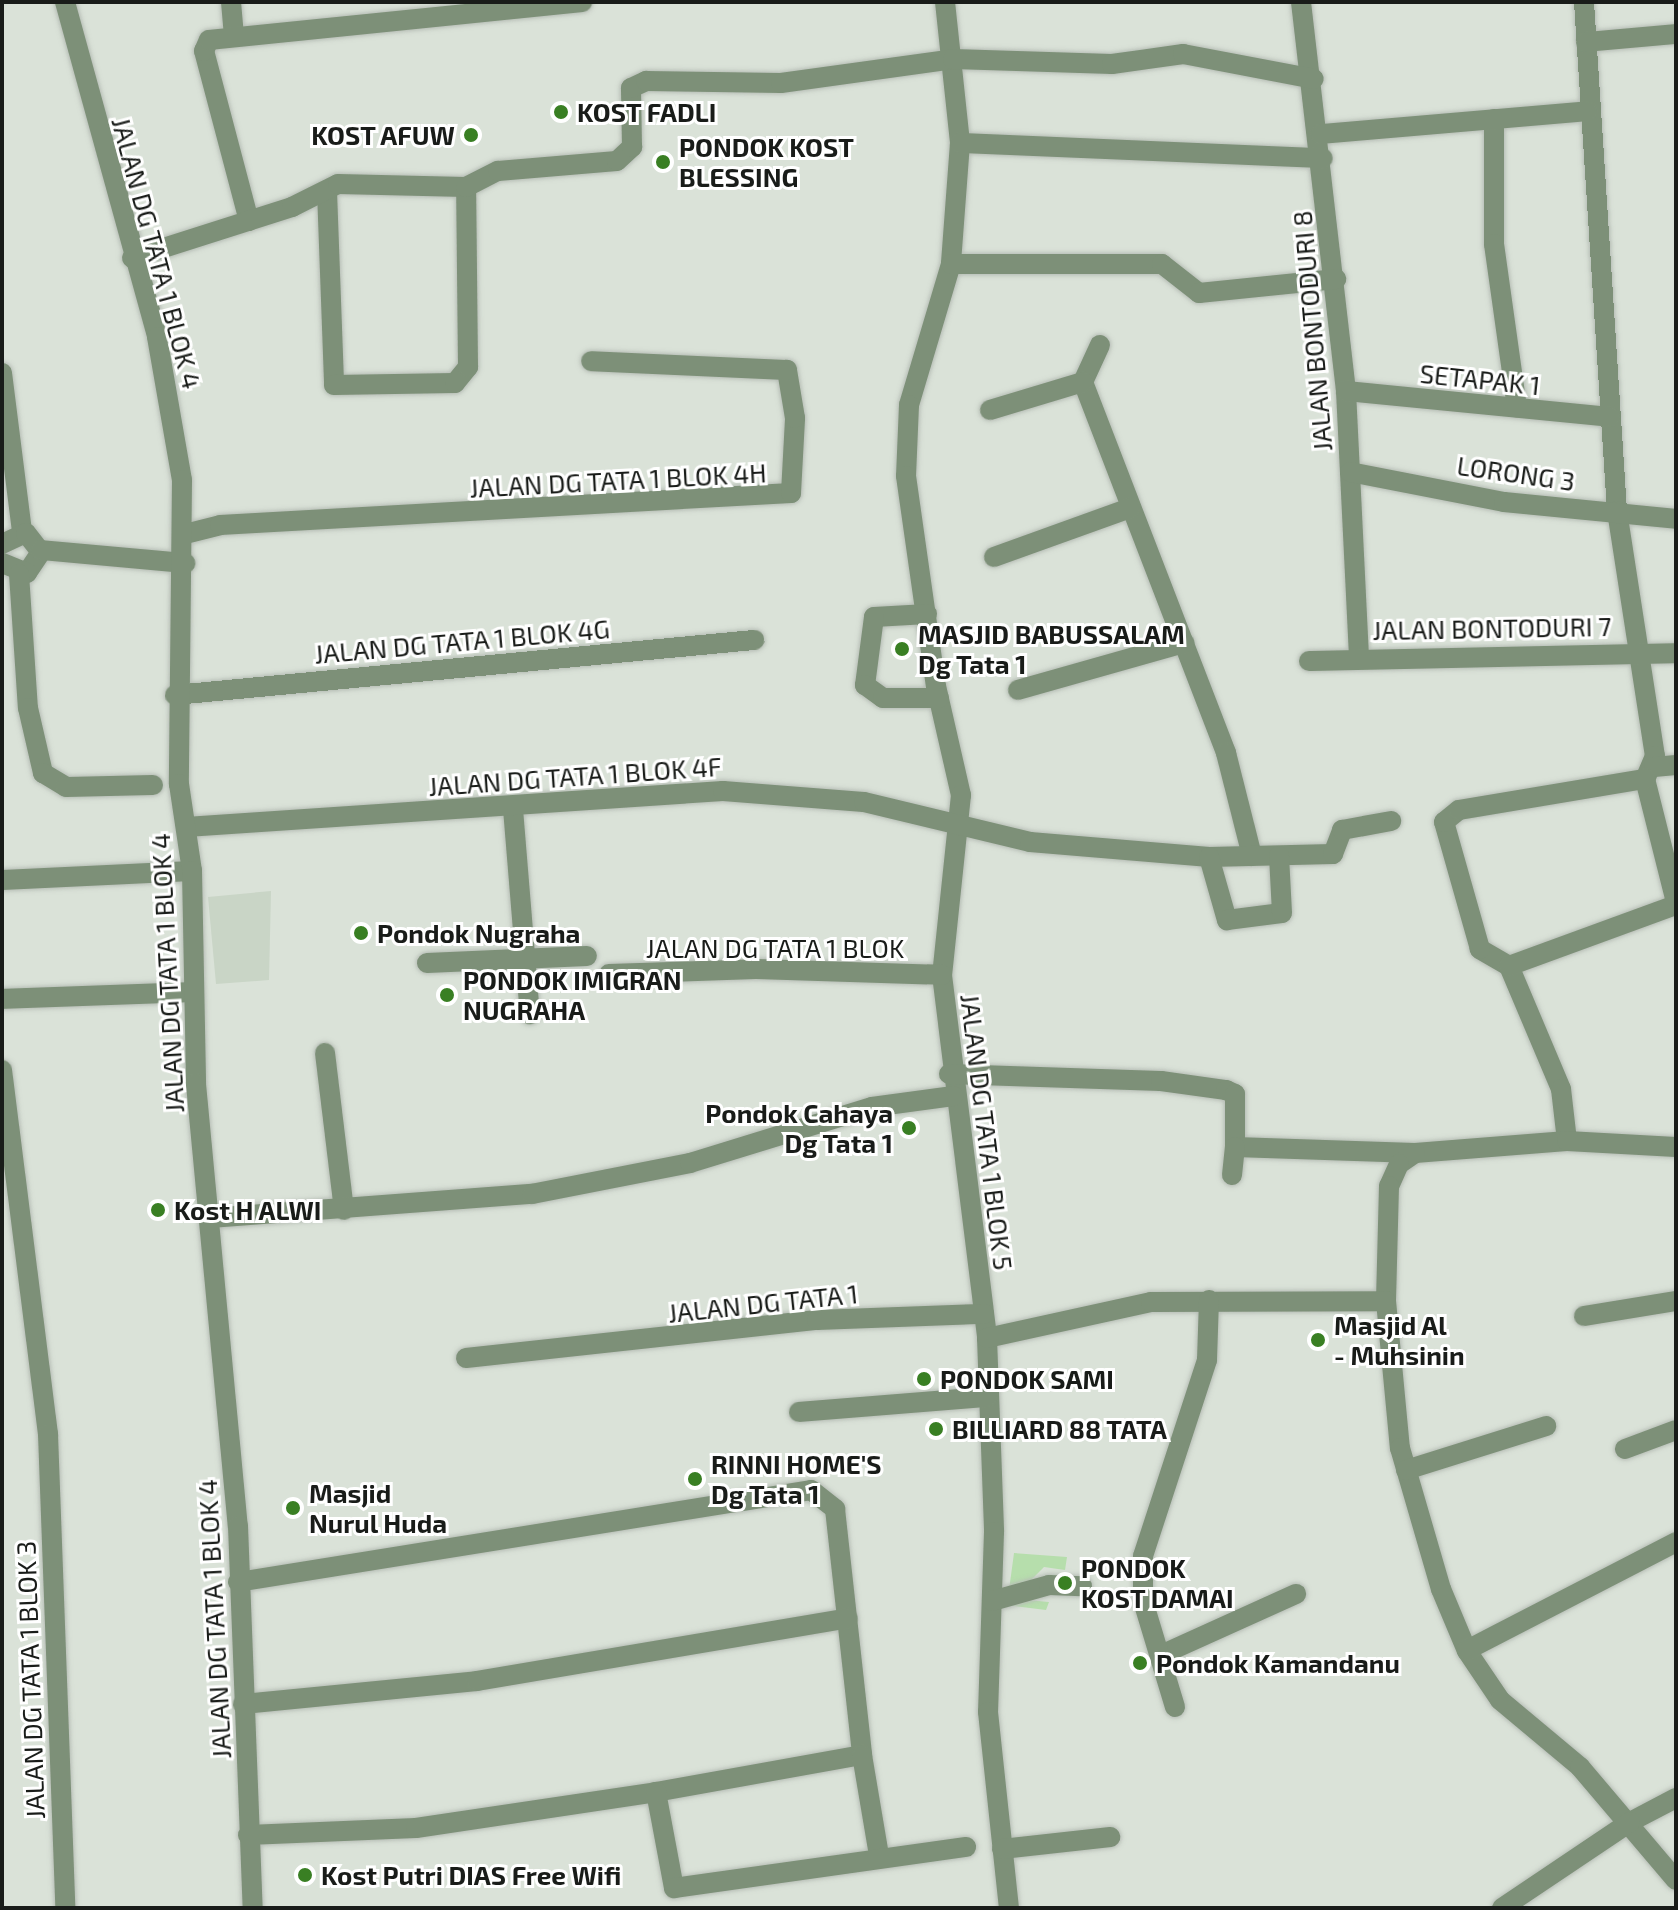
<!DOCTYPE html>
<html>
<head>
<meta charset="utf-8">
<style>
	body { margin:0 }
	#map { position:relative; width:1678px; height:1910px; overflow:hidden; background:#dae2d8; font-family:"Exo 2",sans-serif }
	div>[style] { position:absolute }
	.built>* { inset:0; background:#c9d5c6 }
	.green>* { inset:0; background:#b6deac }
	.roads { filter:drop-shadow(0 0 2px #b7beb6) drop-shadow(0 0 2px #b7beb6) }
	.minor>* { height:20px; margin:-10px; padding:0 10px; transform-origin:10px; border-radius:10px; background:#7d9078 }
	.tertiary>* { height:20px; margin:-10px; padding:0 10px; transform-origin:10px; border-radius:10px; background:#7d9078 }
	.dots>* { width:22px; height:22px; translate:-50% -50%; box-sizing:border-box; border:4px solid #fff; border-radius:50% }
	span { translate:-50% -50%; white-space:nowrap; text-align:center; line-height:1.15; -webkit-text-stroke:6px #fff; paint-order:stroke }
	.poi-label { font-size:26px; color:#191c19; font-weight:700 }
	.left { translate:0 -50%; text-align:left }
	.right { translate:-100% -50%; text-align:right }
	.street-label { font-size:26px; color:#191c19 }
	.frame { position:absolute; inset:0; border:4px solid #191c19; pointer-events:none }
</style>
</head>
<body>
<div id="map">
	<div class="built">
		<i style="clip-path:polygon(271px 891px,269px 980px,216px 984px,208px 897px)"></i>
	</div>
	<div class="green">
		<i style="clip-path:polygon(1014px 1553px,1067px 1557px,1065px 1570px,1044px 1567px,1031px 1580px,1027px 1600px,1049px 1602px,1046px 1610px,1007px 1605px)"></i>
	</div>
	<div class="roads">
		<div class="minor">
			<i style="left:231px;top:2px;width:35px;rotate:85deg"></i>
			<i style="left:945px;top:2px;width:142px;rotate:83.9deg"></i>
			<i style="left:960px;top:143px;width:121px;rotate:94.3deg"></i>
			<i style="left:951px;top:264px;width:147px;rotate:106.6deg"></i>
			<i style="left:909px;top:405px;width:71px;rotate:92.4deg"></i>
			<i style="left:906px;top:476px;width:212px;rotate:81.9deg"></i>
			<i style="left:936px;top:686px;width:112px;rotate:77.1deg"></i>
			<i style="left:961px;top:795px;width:181px;rotate:96deg"></i>
			<i style="left:942px;top:975px;width:366px;rotate:82.9deg"></i>
			<i style="left:987px;top:1338px;width:194px;rotate:87.9deg"></i>
			<i style="left:994px;top:1532px;width:180px;rotate:91.9deg"></i>
			<i style="left:988px;top:1712px;width:197px;rotate:83.9deg"></i>
			<i style="left:1301px;top:2px;width:392px;rotate:83.4deg"></i>
			<i style="left:1346px;top:391px;width:267px;rotate:87.2deg"></i>
			<i style="left:1584px;top:2px;width:510px;rotate:86.29deg"></i>
			<i style="left:1617px;top:511px;width:248px;rotate:81.2deg"></i>
			<i style="left:1655px;top:756px;width:25px;rotate:113deg"></i>
			<i style="left:1586px;top:42px;width:90px;rotate:-5.1deg"></i>
			<i style="left:1494px;top:119px;width:125px;rotate:90deg"></i>
			<i style="left:1494px;top:244px;width:165px;rotate:82deg"></i>
			<i style="left:1321px;top:134px;width:267px;rotate:-4.9deg"></i>
			<i style="left:960px;top:143px;width:363px;rotate:2.4deg"></i>
			<i style="left:327px;top:191px;width:194px;rotate:87.9deg"></i>
			<i style="left:334px;top:385px;width:121px;rotate:-0.9deg"></i>
			<i style="left:455px;top:383px;width:21px;rotate:-51deg"></i>
			<i style="left:468px;top:367px;width:180px;rotate:-90.6deg"></i>
			<i style="left:249px;top:221px;width:176px;rotate:-104.8deg"></i>
			<i style="left:204px;top:51px;width:12px;rotate:-66deg"></i>
			<i style="left:209px;top:40px;width:375px;rotate:-5.8deg"></i>
			<i style="left:132px;top:258px;width:168px;rotate:-17.7deg"></i>
			<i style="left:292px;top:207px;width:51px;rotate:-26.6deg"></i>
			<i style="left:338px;top:184px;width:128px;rotate:1.3deg"></i>
			<i style="left:466px;top:187px;width:36px;rotate:-27deg"></i>
			<i style="left:498px;top:171px;width:119px;rotate:-4.8deg"></i>
			<i style="left:617px;top:161px;width:21px;rotate:-43deg"></i>
			<i style="left:632px;top:147px;width:59px;rotate:-91deg"></i>
			<i style="left:631px;top:88px;width:17px;rotate:-25deg"></i>
			<i style="left:646px;top:81px;width:135px;rotate:0.8deg"></i>
			<i style="left:781px;top:83px;width:174px;rotate:-7.9deg"></i>
			<i style="left:953px;top:59px;width:159px;rotate:1.8deg"></i>
			<i style="left:1112px;top:64px;width:72px;rotate:-8deg"></i>
			<i style="left:1183px;top:54px;width:133px;rotate:10.8deg"></i>
			<i style="left:951px;top:264px;width:211px"></i>
			<i style="left:1162px;top:264px;width:47px;rotate:38.1deg"></i>
			<i style="left:1199px;top:293px;width:138px;rotate:-5.8deg"></i>
			<i style="left:1100px;top:345px;width:41px;rotate:114.7deg"></i>
			<i style="left:1083px;top:382px;width:398px;rotate:68.9deg"></i>
			<i style="left:1226px;top:753px;width:106px;rotate:75.8deg"></i>
			<i style="left:2px;top:373px;width:160px;rotate:82.8deg"></i>
			<i style="left:1346px;top:391px;width:265px;rotate:5.6deg"></i>
			<i style="left:990px;top:410px;width:97px;rotate:-16.8deg"></i>
			<i style="left:1350px;top:472px;width:157px;rotate:11deg"></i>
			<i style="left:1504px;top:502px;width:173px;rotate:5.6deg"></i>
			<i style="left:185px;top:534px;width:36px;rotate:-14deg"></i>
			<i style="left:220px;top:525px;width:572px;rotate:-3.21deg"></i>
			<i style="left:791px;top:493px;width:75px;rotate:-86.9deg"></i>
			<i style="left:795px;top:418px;width:49px;rotate:-99.5deg"></i>
			<i style="left:787px;top:370px;width:196px;rotate:-177.4deg"></i>
			<i style="left:2px;top:544px;width:26px;rotate:-25deg"></i>
			<i style="left:26px;top:533px;width:24px;rotate:52deg"></i>
			<i style="left:41px;top:552px;width:25px;rotate:124deg"></i>
			<i style="left:27px;top:573px;width:27px;rotate:-158deg"></i>
			<i style="left:41px;top:550px;width:145px;rotate:5.2deg"></i>
			<i style="left:994px;top:557px;width:145px;rotate:-19.8deg"></i>
			<i style="left:19px;top:574px;width:134px;rotate:86.2deg"></i>
			<i style="left:28px;top:708px;width:67px;rotate:77deg"></i>
			<i style="left:43px;top:773px;width:27px;rotate:31deg"></i>
			<i style="left:66px;top:787px;width:87px;rotate:-1.3deg"></i>
			<i style="left:927px;top:614px;width:53px;rotate:176.8deg"></i>
			<i style="left:874px;top:617px;width:69px;rotate:97.5deg"></i>
			<i style="left:865px;top:685px;width:22px;rotate:36deg"></i>
			<i style="left:883px;top:698px;width:56px"></i>
			<i style="left:1309px;top:661px;width:367px;rotate:-1.2deg"></i>
			<i style="left:1018px;top:690px;width:173px;rotate:-15.8deg"></i>
			<i style="left:175px;top:695px;width:582px;rotate:-5.43deg"></i>
			<i style="left:1654px;top:767px;width:22px;rotate:-5deg"></i>
			<i style="left:1645px;top:779px;width:127px;rotate:75.9deg"></i>
			<i style="left:513px;top:809px;width:206px;rotate:85.3deg"></i>
			<i style="left:186px;top:827px;width:538px;rotate:-3.84deg"></i>
			<i style="left:723px;top:791px;width:141px;rotate:4.5deg"></i>
			<i style="left:864px;top:802px;width:171px;rotate:13.5deg"></i>
			<i style="left:1030px;top:842px;width:180px;rotate:4.8deg"></i>
			<i style="left:1209px;top:857px;width:124px;rotate:-1.4deg"></i>
			<i style="left:1333px;top:854px;width:26px;rotate:-69deg"></i>
			<i style="left:1342px;top:830px;width:50px;rotate:-10.4deg"></i>
			<i style="left:1209px;top:857px;width:66px;rotate:74.1deg"></i>
			<i style="left:1227px;top:920px;width:55px;rotate:-7.3deg"></i>
			<i style="left:1282px;top:913px;width:57px;rotate:-93deg"></i>
			<i style="left:2px;top:880px;width:190px;rotate:-2.7deg"></i>
			<i style="left:427px;top:963px;width:160px;rotate:-2.5deg"></i>
			<i style="left:1509px;top:966px;width:34px;rotate:-150deg"></i>
			<i style="left:1480px;top:949px;width:132px;rotate:-105.8deg"></i>
			<i style="left:1444px;top:822px;width:19px;rotate:-39deg"></i>
			<i style="left:1459px;top:810px;width:189px;rotate:-9.5deg"></i>
			<i style="left:1509px;top:966px;width:134px;rotate:67.1deg"></i>
			<i style="left:1561px;top:1089px;width:52px;rotate:83.4deg"></i>
			<i style="left:1509px;top:966px;width:178px;rotate:-20.1deg"></i>
			<i style="left:609px;top:974px;width:147px;rotate:-1.9deg"></i>
			<i style="left:756px;top:969px;width:186px;rotate:1.8deg"></i>
			<i style="left:2px;top:999px;width:189px;rotate:-2.1deg"></i>
			<i style="left:325px;top:1053px;width:158px;rotate:83.1deg"></i>
			<i style="left:2px;top:1070px;width:367px;rotate:82.8deg"></i>
			<i style="left:48px;top:1434px;width:474px;rotate:87.9deg"></i>
			<i style="left:949px;top:1074px;width:212px;rotate:1.9deg"></i>
			<i style="left:1161px;top:1081px;width:66px;rotate:7.9deg"></i>
			<i style="left:1226px;top:1090px;width:10px;rotate:24deg"></i>
			<i style="left:1235px;top:1094px;width:53px;rotate:90deg"></i>
			<i style="left:1235px;top:1147px;width:180px;rotate:1.9deg"></i>
			<i style="left:1415px;top:1153px;width:152px;rotate:-4.5deg"></i>
			<i style="left:1567px;top:1141px;width:109px;rotate:3.2deg"></i>
			<i style="left:1415px;top:1153px;width:19px;rotate:145deg"></i>
			<i style="left:1399px;top:1164px;width:24px;rotate:114deg"></i>
			<i style="left:1389px;top:1186px;width:115px;rotate:91.5deg"></i>
			<i style="left:1386px;top:1301px;width:148px;rotate:84.6deg"></i>
			<i style="left:1400px;top:1448px;width:147px;rotate:73.8deg"></i>
			<i style="left:1441px;top:1589px;width:67px;rotate:67.2deg"></i>
			<i style="left:1467px;top:1651px;width:59px;rotate:56deg"></i>
			<i style="left:1500px;top:1700px;width:104px;rotate:39.9deg"></i>
			<i style="left:1580px;top:1767px;width:148px;rotate:49.7deg"></i>
			<i style="left:1232px;top:1175px;width:28px;rotate:-84deg"></i>
			<i style="left:210px;top:1218px;width:323px;rotate:-4.3deg"></i>
			<i style="left:532px;top:1194px;width:161px;rotate:-11.1deg"></i>
			<i style="left:690px;top:1163px;width:190px;rotate:-17.1deg"></i>
			<i style="left:872px;top:1107px;width:82px;rotate:-7.7deg"></i>
			<i style="left:1584px;top:1316px;width:93px;rotate:-9.3deg"></i>
			<i style="left:987px;top:1338px;width:168px;rotate:-12.4deg"></i>
			<i style="left:1151px;top:1302px;width:235px;rotate:-0.2deg"></i>
			<i style="left:466px;top:1358px;width:353px;rotate:-6.2deg"></i>
			<i style="left:817px;top:1320px;width:167px;rotate:-2.1deg"></i>
			<i style="left:799px;top:1412px;width:189px;rotate:-4.6deg"></i>
			<i style="left:1625px;top:1449px;width:54px;rotate:-20.4deg"></i>
			<i style="left:1406px;top:1470px;width:147px;rotate:-17.4deg"></i>
			<i style="left:238px;top:1582px;width:580px;rotate:-9.12deg"></i>
			<i style="left:811px;top:1490px;width:31px;rotate:38deg"></i>
			<i style="left:835px;top:1509px;width:247px;rotate:83.7deg"></i>
			<i style="left:992px;top:1601px;width:59px;rotate:-15.7deg"></i>
			<i style="left:1049px;top:1585px;width:33px;rotate:2deg"></i>
			<i style="left:1467px;top:1650px;width:235px;rotate:-27.3deg"></i>
			<i style="left:1163px;top:1654px;width:146px;rotate:-24.3deg"></i>
			<i style="left:243px;top:1704px;width:235px;rotate:-5.6deg"></i>
			<i style="left:477px;top:1681px;width:376px;rotate:-9.6deg"></i>
			<i style="left:1175px;top:1707px;width:111px;rotate:-106.8deg"></i>
			<i style="left:1143px;top:1601px;width:45px;rotate:-90deg"></i>
			<i style="left:1143px;top:1556px;width:206px;rotate:-71.9deg"></i>
			<i style="left:1207px;top:1360px;width:60px;rotate:-88.1deg"></i>
			<i style="left:656px;top:1792px;width:209px;rotate:-10.2deg"></i>
			<i style="left:862px;top:1755px;width:101px;rotate:80.4deg"></i>
			<i style="left:1630px;top:1822px;width:52px;rotate:-27.6deg"></i>
			<i style="left:248px;top:1835px;width:168px;rotate:-2.4deg"></i>
			<i style="left:416px;top:1828px;width:243px;rotate:-8.5deg"></i>
			<i style="left:656px;top:1792px;width:98px;rotate:79.4deg"></i>
			<i style="left:674px;top:1888px;width:295px;rotate:-8deg"></i>
			<i style="left:1002px;top:1849px;width:109px;rotate:-6.3deg"></i>
		</div>
		<div class="tertiary">
			<i style="left:65px;top:2px;width:347px;rotate:74.6deg"></i>
			<i style="left:157px;top:337px;width:145px;rotate:80.1deg"></i>
			<i style="left:182px;top:480px;width:304px;rotate:90.6deg"></i>
			<i style="left:179px;top:784px;width:88px;rotate:81.5deg"></i>
			<i style="left:192px;top:871px;width:213px;rotate:88.9deg"></i>
			<i style="left:196px;top:1084px;width:444px;rotate:84.6deg"></i>
			<i style="left:238px;top:1526px;width:382px;rotate:87.8deg"></i>
			<i style="left:1502px;top:1908px;width:154px;rotate:-33.9deg"></i>
		</div>
	</div>
	<div class="dots">
		<i style="left:561px;top:112px;background:#397f23"></i>
		<i style="left:471px;top:135px;background:#397f23"></i>
		<i style="left:663px;top:162px;background:#397f23"></i>
		<i style="left:902px;top:649px;background:#397f23"></i>
		<i style="left:361px;top:933px;background:#397f23"></i>
		<i style="left:447px;top:995px;background:#397f23"></i>
		<i style="left:909px;top:1128px;background:#397f23"></i>
		<i style="left:158px;top:1210px;background:#397f23"></i>
		<i style="left:1318px;top:1340px;background:#397f23"></i>
		<i style="left:924px;top:1379px;background:#397f23"></i>
		<i style="left:936px;top:1429px;background:#397f23"></i>
		<i style="left:695px;top:1479px;background:#397f23"></i>
		<i style="left:293px;top:1508px;background:#397f23"></i>
		<i style="left:1065px;top:1583px;background:#397f23"></i>
		<i style="left:1140px;top:1663px;background:#397f23"></i>
		<i style="left:305px;top:1875px;background:#397f23"></i>
	</div>
	<div class="poi-label">
		<span class="left" style="left:577px;top:112px">KOST FADLI</span>
		<span class="right" style="left:455px;top:135px">KOST AFUW</span>
		<span class="left" style="left:679px;top:162px">PONDOK KOST<br>BLESSING</span>
		<span class="left" style="left:918px;top:649px">MASJID BABUSSALAM<br>Dg Tata 1</span>
		<span class="left" style="left:377px;top:933px">Pondok Nugraha</span>
		<span class="left" style="left:463px;top:995px">PONDOK IMIGRAN<br>NUGRAHA</span>
		<span class="right" style="left:893px;top:1128px">Pondok Cahaya<br>Dg Tata 1</span>
		<span class="left" style="left:174px;top:1210px">Kost H ALWI</span>
		<span class="left" style="left:1334px;top:1340px">Masjid Al<br>- Muhsinin</span>
		<span class="left" style="left:940px;top:1379px">PONDOK SAMI</span>
		<span class="left" style="left:952px;top:1429px">BILLIARD 88 TATA</span>
		<span class="left" style="left:711px;top:1479px">RINNI HOME'S<br>Dg Tata 1</span>
		<span class="left" style="left:309px;top:1508px">Masjid<br>Nurul Huda</span>
		<span class="left" style="left:1081px;top:1583px">PONDOK<br>KOST DAMAI</span>
		<span class="left" style="left:1156px;top:1663px">Pondok Kamandanu</span>
		<span class="left" style="left:321px;top:1875px">Kost Putri DIAS Free Wifi</span>
	</div>
	<div class="street-label">
		<span style="left:157px;top:253px;rotate:75deg">JALAN DG TATA 1 BLOK 4</span>
		<span style="left:1312px;top:331px;rotate:-95deg">JALAN BONTODURI 8</span>
		<span style="left:1480px;top:379px;rotate:6deg">SETAPAK 1</span>
		<span style="left:1516px;top:473px;rotate:8deg">LORONG 3</span>
		<span style="left:618px;top:480px;rotate:-3deg">JALAN DG TATA 1 BLOK 4H</span>
		<span style="left:1492px;top:628px;rotate:-1deg">JALAN BONTODURI 7</span>
		<span style="left:462px;top:641px;rotate:-5deg">JALAN DG TATA 1 BLOK 4G</span>
		<span style="left:575px;top:776px;rotate:-4deg">JALAN DG TATA 1 BLOK 4F</span>
		<span style="left:775px;top:948px">JALAN DG TATA 1 BLOK</span>
		<span style="left:167px;top:973px;rotate:-93deg">JALAN DG TATA 1 BLOK 4</span>
		<span style="left:987px;top:1132px;rotate:83deg">JALAN DG TATA 1 BLOK 5</span>
		<span style="left:763px;top:1303px;rotate:-6deg">JALAN DG TATA 1</span>
		<span style="left:214px;top:1619px;rotate:-93deg">JALAN DG TATA 1 BLOK 4</span>
		<span style="left:30px;top:1680px;rotate:-92deg">JALAN DG TATA 1 BLOK 3</span>
	</div>
	<div class="frame"></div>
</div>
</body>
</html>
